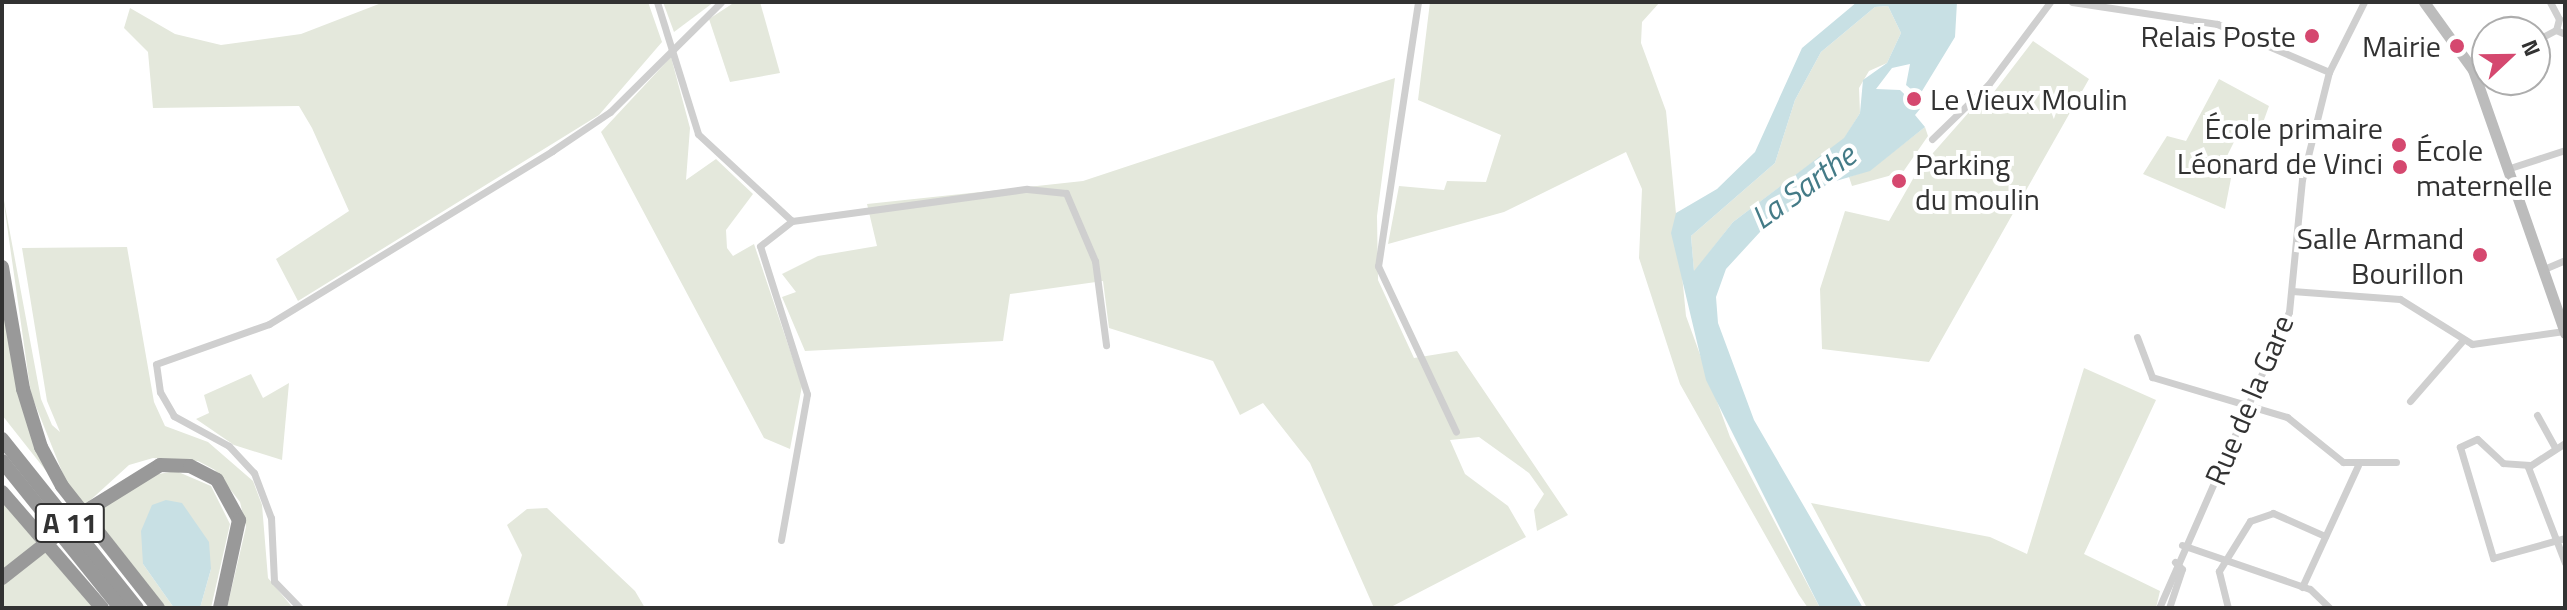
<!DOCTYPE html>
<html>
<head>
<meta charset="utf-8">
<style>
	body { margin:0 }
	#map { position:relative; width:2567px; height:610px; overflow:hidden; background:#fff; font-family:"Titillium Web",sans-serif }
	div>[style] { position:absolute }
	.green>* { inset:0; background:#e4e8dc }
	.water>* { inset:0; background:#c8e0e4 }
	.street>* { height:7px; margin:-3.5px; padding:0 3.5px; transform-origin:3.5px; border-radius:3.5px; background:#cfcfcf }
	.secondary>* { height:11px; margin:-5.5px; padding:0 5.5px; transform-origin:5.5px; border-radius:5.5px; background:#bcbcbc }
	.highway>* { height:14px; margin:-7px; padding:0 7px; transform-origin:7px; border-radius:7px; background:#999 }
	.highway-bridge>* { height:14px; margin:-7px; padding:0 7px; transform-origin:7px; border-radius:7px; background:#999 }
	.dots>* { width:22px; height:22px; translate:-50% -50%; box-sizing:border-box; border:4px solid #fff; border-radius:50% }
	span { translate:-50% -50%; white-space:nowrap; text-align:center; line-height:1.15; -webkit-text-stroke:8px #fff; paint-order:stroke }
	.shield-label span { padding:2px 6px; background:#fff; border:2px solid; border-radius:6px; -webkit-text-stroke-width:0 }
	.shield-label { font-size:28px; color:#323232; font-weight:700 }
	.poi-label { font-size:30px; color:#323232 }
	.right { translate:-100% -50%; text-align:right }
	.left { translate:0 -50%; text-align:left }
	.street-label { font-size:30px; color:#323232 }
	.water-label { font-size:32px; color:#447b87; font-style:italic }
	.frame { position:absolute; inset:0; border:4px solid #323232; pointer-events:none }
	.north { position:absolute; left:2471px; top:16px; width:80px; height:80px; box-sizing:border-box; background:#fff; border:2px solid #adadad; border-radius:50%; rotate:68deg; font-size:22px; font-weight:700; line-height:32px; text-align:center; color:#323232 }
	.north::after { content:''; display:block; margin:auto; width:28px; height:36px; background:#d5486f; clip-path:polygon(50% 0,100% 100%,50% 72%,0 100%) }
</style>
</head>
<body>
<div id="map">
	<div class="green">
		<i style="clip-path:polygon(384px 2px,648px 2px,662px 42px,599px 115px,298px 301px,276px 259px,349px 211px,312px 128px,299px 106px,153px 108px,148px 52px,124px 28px,130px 8px,175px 34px,221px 45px,301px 34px)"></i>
		<i style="clip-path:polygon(663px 2px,714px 2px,674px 32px)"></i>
		<i style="clip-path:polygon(735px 2px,760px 2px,780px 73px,730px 82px,709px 19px)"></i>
		<i style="clip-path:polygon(1430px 2px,1660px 2px,1642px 22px,1641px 43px,1666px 111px,1686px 316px,1730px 437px,1820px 608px,1808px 608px,1799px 595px,1680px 384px,1639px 258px,1642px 189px,1626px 152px,1504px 212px,1388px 244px,1399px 186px,1444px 190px,1447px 181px,1486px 182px,1501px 135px,1418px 100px)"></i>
		<i style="clip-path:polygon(1888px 6px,1901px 33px,1887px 63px,1869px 71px,1859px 88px,1860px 113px,1844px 139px,1733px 222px,1694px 272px,1691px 236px,1775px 163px,1795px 100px,1821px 52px,1875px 7px)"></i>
		<i style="clip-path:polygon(2033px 41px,2089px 79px,1929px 362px,1822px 349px,1820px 289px,1845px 211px,1889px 221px,1918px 170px,1970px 111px,1977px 114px)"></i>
		<i style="clip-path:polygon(671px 57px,690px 128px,686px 180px,716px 159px,753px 194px,726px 230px,727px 248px,733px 256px,754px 244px,802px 386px,790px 449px,764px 438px,601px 132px)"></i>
		<i style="clip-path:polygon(1395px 78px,1377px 216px,1378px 280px,1414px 358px,1457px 351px,1568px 515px,1537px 531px,1534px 510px,1544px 494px,1529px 473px,1479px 437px,1450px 440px,1465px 474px,1508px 506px,1526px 537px,1389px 608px,1374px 608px,1310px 463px,1263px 403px,1240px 415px,1213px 361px,1109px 328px,1103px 281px,1010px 294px,1003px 341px,805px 351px,782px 297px,796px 292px,782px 274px,818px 256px,877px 246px,867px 204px,1083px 181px)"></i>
		<i style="clip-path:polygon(2219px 79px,2269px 106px,2260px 131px,2243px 124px,2226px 158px,2234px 163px,2225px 209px,2143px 174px,2167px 136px,2186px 141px)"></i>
		<i style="clip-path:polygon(1925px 127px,1928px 136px,1903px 172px,1852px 186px,1849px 177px,1870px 170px)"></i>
		<i style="clip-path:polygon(2px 190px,41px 399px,52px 425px,60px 432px,47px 401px,22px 248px,127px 247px,154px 402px,165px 426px,208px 442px,253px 481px,262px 505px,268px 578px,293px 608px,227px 608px,246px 527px,240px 502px,215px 470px,198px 461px,153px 458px,129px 465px,84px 506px,67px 484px,31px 394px)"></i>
		<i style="clip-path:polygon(2px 291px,7px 318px,58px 486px,2px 415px)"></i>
		<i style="clip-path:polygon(2084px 368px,2156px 400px,2084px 554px,2160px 591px,2156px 608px,1867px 608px,1811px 503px,1990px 537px,2027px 554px)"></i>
		<i style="clip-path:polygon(251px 374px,263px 398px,289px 383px,282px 460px,234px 445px,196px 419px,209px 413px,204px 395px)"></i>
		<i style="clip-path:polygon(176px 471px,211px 486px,230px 524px,211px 608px,200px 608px,211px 569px,143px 564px,174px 608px,163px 608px,89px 515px,147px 476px)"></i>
		<i style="clip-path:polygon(2px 499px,41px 541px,2px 570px)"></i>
		<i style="clip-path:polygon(547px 508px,635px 591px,645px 608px,506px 608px,522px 555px,507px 525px,527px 509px)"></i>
		<i style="clip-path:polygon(47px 549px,95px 608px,2px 608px,2px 585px)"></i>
	</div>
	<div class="water">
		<i style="clip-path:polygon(evenodd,1857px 2px,1957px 2px,1955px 37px,1919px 96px,1906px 85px,1910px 64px,1892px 68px,1876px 89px,1900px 90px,1920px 109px,1915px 115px,1925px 127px,1870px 171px,1829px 183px,1760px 232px,1726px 269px,1716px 297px,1718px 323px,1754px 420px,1863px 608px,1820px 608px,1706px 380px,1671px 233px,1676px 213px,1717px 189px,1755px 152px,1802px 48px,1857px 2px,1888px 6px,1901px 33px,1887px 63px,1863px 80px,1860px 113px,1844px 138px,1733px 222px,1694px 271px,1691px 236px,1775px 163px,1795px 100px,1821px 52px,1875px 7px,1888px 6px)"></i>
		<i style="clip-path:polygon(166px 500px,182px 503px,209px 542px,211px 569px,200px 608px,174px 608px,143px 564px,141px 531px,152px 505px)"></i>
	</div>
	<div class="street">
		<i style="left:657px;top:2px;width:138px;rotate:72.7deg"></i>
		<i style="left:698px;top:134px;width:128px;rotate:42.8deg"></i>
		<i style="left:792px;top:221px;width:237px;rotate:-7.8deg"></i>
		<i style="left:1027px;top:189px;width:39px;rotate:6deg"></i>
		<i style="left:1066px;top:193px;width:74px;rotate:66.9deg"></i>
		<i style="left:1095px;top:261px;width:85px;rotate:82.5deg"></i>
		<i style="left:1418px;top:2px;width:267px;rotate:98.6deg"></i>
		<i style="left:1378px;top:266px;width:183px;rotate:64.8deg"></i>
		<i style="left:2072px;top:2px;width:147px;rotate:8.6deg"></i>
		<i style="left:2217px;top:24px;width:122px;rotate:23.2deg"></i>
		<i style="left:2550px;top:2px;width:19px;rotate:62deg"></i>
		<i style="left:2559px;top:19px;width:11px;rotate:105deg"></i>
		<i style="left:2556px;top:30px;width:10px;rotate:24deg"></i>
		<i style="left:2535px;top:41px;width:24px;rotate:-28deg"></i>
		<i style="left:2473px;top:70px;width:15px;rotate:-23deg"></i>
		<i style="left:1932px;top:139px;width:78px;rotate:-44deg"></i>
		<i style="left:1988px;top:85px;width:104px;rotate:-53.2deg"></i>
		<i style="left:2510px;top:168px;width:58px;rotate:-18.1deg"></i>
		<i style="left:2544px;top:269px;width:23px;rotate:-23deg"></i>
		<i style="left:2292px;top:291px;width:108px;rotate:4.2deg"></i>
		<i style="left:2400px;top:299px;width:85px;rotate:32deg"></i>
		<i style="left:2472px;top:344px;width:93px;rotate:-8deg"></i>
		<i style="left:2137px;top:337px;width:43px;rotate:69.4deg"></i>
		<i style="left:2152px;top:377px;width:141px;rotate:16.5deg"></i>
		<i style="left:2287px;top:417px;width:72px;rotate:38.8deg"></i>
		<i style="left:2343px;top:462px;width:53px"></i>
		<i style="left:2410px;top:401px;width:81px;rotate:-49deg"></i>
		<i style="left:2537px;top:415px;width:38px;rotate:61deg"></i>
		<i style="left:2565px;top:443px;width:44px;rotate:147deg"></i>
		<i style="left:2528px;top:467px;width:103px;rotate:68.9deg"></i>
		<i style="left:2530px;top:465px;width:27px;rotate:-176deg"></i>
		<i style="left:2503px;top:463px;width:35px;rotate:-137deg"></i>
		<i style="left:2477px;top:439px;width:19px;rotate:155deg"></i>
		<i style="left:2460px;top:447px;width:116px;rotate:73.4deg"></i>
		<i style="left:2493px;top:558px;width:75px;rotate:-15.5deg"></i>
		<i style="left:781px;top:540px;width:148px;rotate:-79.9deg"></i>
		<i style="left:807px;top:394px;width:155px;rotate:-107.6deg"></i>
		<i style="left:760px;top:246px;width:41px;rotate:-38deg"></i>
		<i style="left:2182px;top:545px;width:135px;rotate:19deg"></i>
		<i style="left:2310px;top:589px;width:28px;rotate:44deg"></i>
		<i style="left:2302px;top:587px;width:134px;rotate:-65.3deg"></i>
		<i style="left:300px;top:608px;width:37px;rotate:-134deg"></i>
		<i style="left:274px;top:581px;width:63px;rotate:-92.7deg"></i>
		<i style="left:271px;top:518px;width:48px;rotate:-110.7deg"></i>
		<i style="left:254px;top:473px;width:37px;rotate:-133deg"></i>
		<i style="left:229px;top:446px;width:63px;rotate:-151.4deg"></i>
		<i style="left:174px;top:416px;width:28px;rotate:-120deg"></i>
		<i style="left:160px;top:392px;width:28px;rotate:-98deg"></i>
		<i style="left:156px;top:364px;width:120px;rotate:-19.5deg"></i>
		<i style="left:269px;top:324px;width:332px;rotate:-31.4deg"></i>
		<i style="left:552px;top:151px;width:70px;rotate:-33.9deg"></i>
		<i style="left:610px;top:112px;width:156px;rotate:-44.7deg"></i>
		<i style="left:2159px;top:608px;width:323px;rotate:-66.3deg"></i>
		<i style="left:2289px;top:312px;width:133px;rotate:-84.4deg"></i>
		<i style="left:2302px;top:180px;width:111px;rotate:-76deg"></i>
		<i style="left:2329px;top:72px;width:78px;rotate:-63.4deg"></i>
		<i style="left:2169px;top:608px;width:41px;rotate:-71.6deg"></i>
		<i style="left:2182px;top:569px;width:10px;rotate:-135deg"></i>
		<i style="left:2228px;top:608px;width:38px;rotate:-104deg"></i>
		<i style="left:2219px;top:571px;width:59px;rotate:-58.2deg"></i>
		<i style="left:2250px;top:521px;width:24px;rotate:-19deg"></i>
		<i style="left:2273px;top:513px;width:57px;rotate:23.9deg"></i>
	</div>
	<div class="secondary">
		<i style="left:2424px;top:2px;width:84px;rotate:54.2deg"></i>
		<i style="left:2473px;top:70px;width:279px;rotate:70.7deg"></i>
	</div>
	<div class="highway">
		<i style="left:2px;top:267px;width:124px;rotate:80.2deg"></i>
		<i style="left:23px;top:389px;width:61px;rotate:72.8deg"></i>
		<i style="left:41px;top:447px;width:44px;rotate:61.7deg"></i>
		<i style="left:62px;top:486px;width:155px;rotate:51.8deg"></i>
		<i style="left:2px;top:439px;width:216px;rotate:51.4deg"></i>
		<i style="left:2px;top:461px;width:189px;rotate:51.2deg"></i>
		<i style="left:2px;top:492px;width:153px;rotate:49.2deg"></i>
		<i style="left:91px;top:508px;width:81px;rotate:-31.9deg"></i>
		<i style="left:160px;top:465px;width:30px;rotate:2deg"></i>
		<i style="left:190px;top:466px;width:30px;rotate:27deg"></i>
		<i style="left:217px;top:480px;width:46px;rotate:61.2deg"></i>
		<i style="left:239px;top:520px;width:90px;rotate:102.2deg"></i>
		<i style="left:2px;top:578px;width:53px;rotate:-38.2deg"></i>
	</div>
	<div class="highway-bridge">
		<i style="left:44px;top:545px;width:60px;rotate:-38.2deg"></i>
	</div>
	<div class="dots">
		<i style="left:2312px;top:36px;background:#d5486f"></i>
		<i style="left:2457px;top:46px;background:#d5486f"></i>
		<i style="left:1914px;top:99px;background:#d5486f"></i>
		<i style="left:2399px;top:145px;background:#d5486f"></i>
		<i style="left:2400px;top:167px;background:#d5486f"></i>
		<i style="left:1899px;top:181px;background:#d5486f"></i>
		<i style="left:2480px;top:255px;background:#d5486f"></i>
	</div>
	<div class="shield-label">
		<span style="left:70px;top:523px">A 11</span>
	</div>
	<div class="poi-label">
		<span class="right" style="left:2296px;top:36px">Relais Poste</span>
		<span class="right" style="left:2441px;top:46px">Mairie</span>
		<span class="left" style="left:1930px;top:99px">Le Vieux Moulin</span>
		<span class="right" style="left:2383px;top:145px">École primaire<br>Léonard de Vinci</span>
		<span class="left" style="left:2416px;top:167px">École<br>maternelle</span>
		<span class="left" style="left:1915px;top:181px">Parking<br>du moulin</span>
		<span class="right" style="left:2464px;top:255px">Salle Armand<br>Bourillon</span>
	</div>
	<div class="street-label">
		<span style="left:2249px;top:400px;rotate:-67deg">Rue de la Gare</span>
	</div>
	<div class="water-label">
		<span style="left:1803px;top:186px;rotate:-36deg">La Sarthe</span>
	</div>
	<div class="frame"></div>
	<div class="north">N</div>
</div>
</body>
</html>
